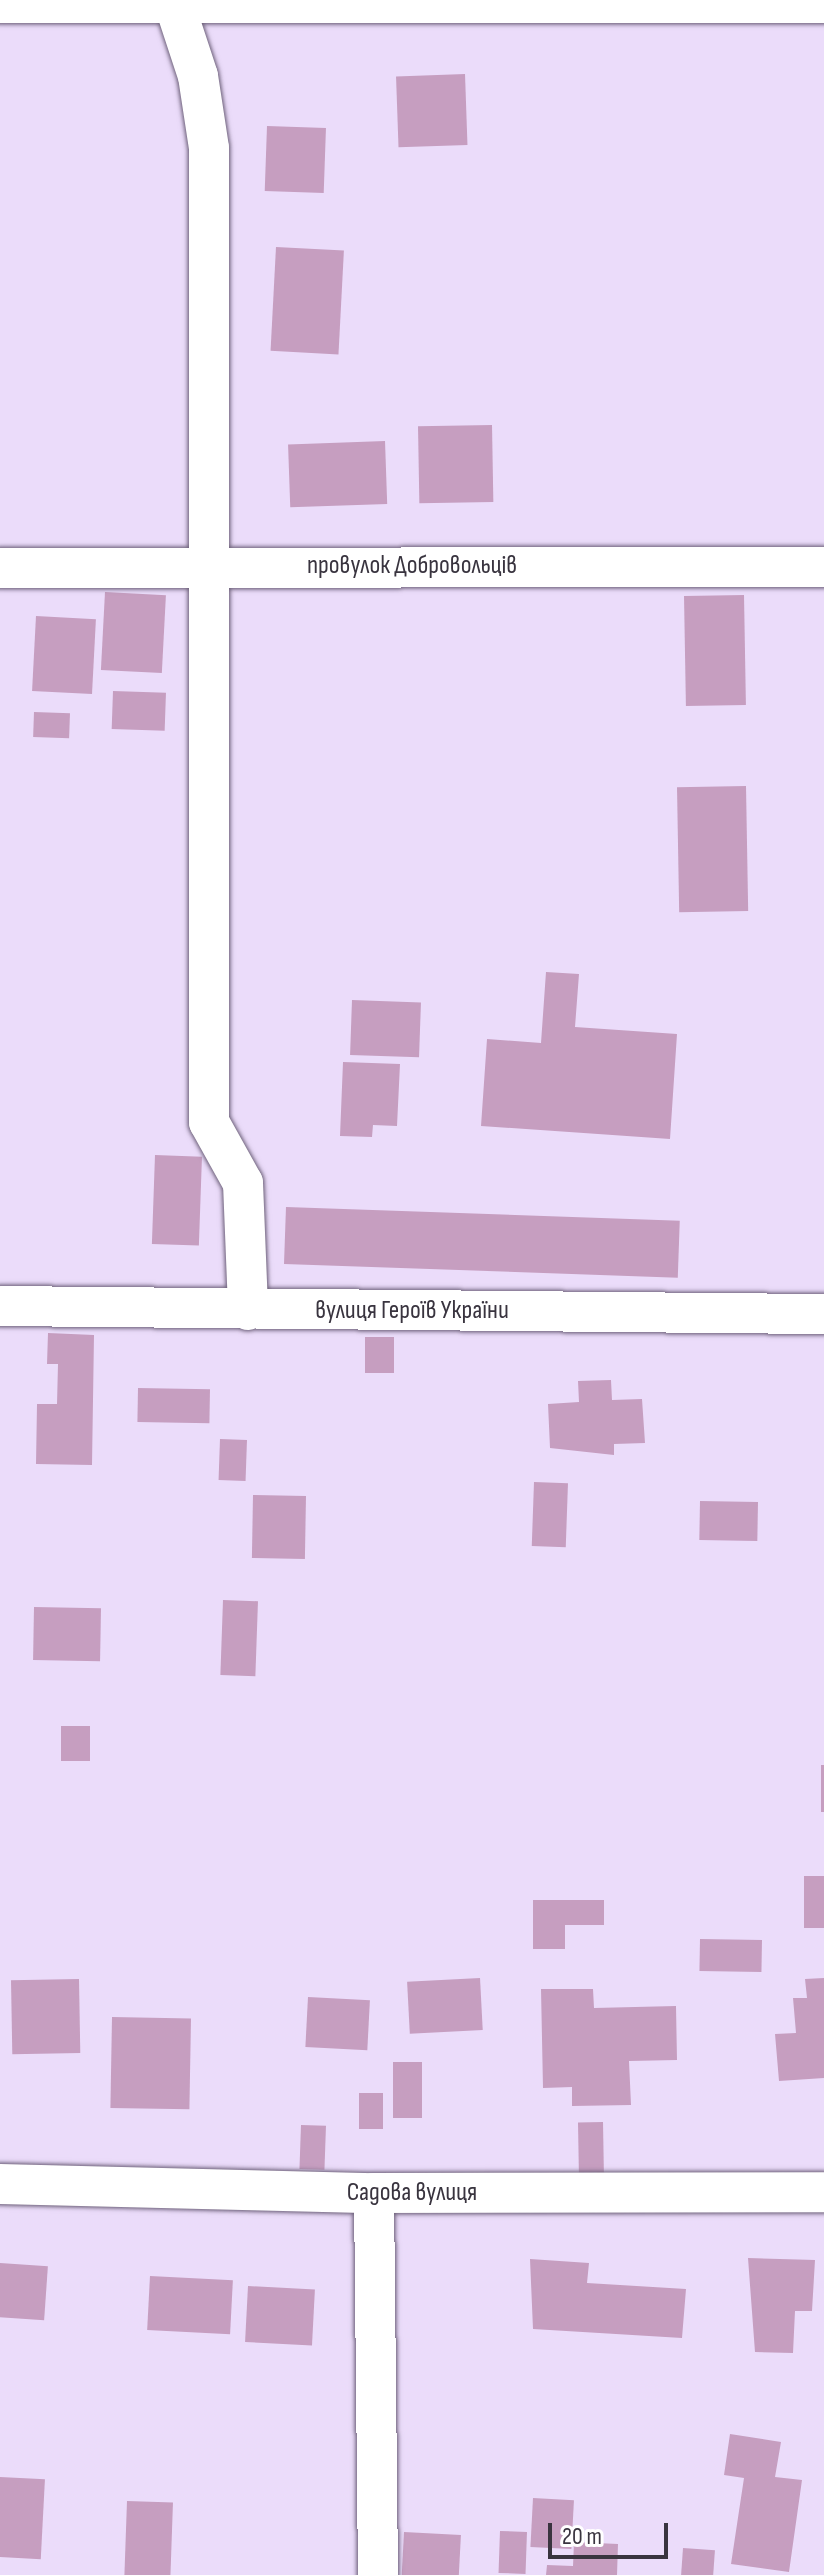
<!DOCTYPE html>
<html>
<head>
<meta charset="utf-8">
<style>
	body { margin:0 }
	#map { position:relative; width:824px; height:2575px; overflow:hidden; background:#ebdcfa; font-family:"Sofia Sans Condensed",sans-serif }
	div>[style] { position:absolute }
	.building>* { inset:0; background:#c69ec0; transform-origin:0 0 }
	.roads { filter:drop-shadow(0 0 2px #6f627c) drop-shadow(0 0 2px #6f627c) }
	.street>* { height:40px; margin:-20px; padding:0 20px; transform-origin:20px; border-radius:20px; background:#fff }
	span { translate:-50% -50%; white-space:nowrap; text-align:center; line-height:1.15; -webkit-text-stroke:7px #fff; paint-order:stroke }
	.street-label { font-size:26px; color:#39343f }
	.scale { position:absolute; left:548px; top:2523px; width:120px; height:36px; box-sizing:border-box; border:4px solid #39343f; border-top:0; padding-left:10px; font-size:24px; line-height:28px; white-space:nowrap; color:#39343f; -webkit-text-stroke:6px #fff; paint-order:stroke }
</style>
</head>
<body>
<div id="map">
	<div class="building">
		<i style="left:465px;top:74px;width:71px;height:69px;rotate:88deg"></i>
		<i style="left:267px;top:126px;width:59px;height:65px;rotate:2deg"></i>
		<i style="left:276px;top:247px;width:68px;height:104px;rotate:3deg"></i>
		<i style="left:492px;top:425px;width:77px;height:74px;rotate:89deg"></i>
		<i style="left:385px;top:441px;width:63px;height:97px;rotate:88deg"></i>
		<i style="left:105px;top:592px;width:61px;height:78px;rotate:3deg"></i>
		<i style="left:744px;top:595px;width:110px;height:60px;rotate:89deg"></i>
		<i style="left:36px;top:616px;width:60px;height:75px;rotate:3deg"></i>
		<i style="left:113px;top:691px;width:53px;height:38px;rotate:2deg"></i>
		<i style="left:34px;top:712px;width:36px;height:25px;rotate:2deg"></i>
		<i style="left:746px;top:786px;width:125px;height:69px;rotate:89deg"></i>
		<i style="clip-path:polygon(546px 972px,579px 974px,575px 1027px,677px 1034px,670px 1139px,481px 1126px,487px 1039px,541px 1043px)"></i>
		<i style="left:352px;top:1000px;width:69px;height:55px;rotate:2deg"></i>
		<i style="clip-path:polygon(343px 1062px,400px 1064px,397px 1126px,373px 1125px,372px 1137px,340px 1136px)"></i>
		<i style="left:155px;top:1155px;width:47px;height:89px;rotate:2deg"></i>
		<i style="left:286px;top:1207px;width:394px;height:57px;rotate:2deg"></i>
		<i style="clip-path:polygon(48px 1333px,94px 1335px,92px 1465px,36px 1464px,37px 1404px,57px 1404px,58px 1364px,47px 1364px)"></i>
		<i style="left:365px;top:1337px;width:29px;height:36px"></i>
		<i style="clip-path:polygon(611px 1380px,612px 1400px,642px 1399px,645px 1443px,614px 1444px,614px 1455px,550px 1448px,548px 1404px,579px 1402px,578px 1381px)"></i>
		<i style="left:138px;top:1388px;width:72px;height:34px;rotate:1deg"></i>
		<i style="left:220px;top:1439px;width:27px;height:41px;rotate:2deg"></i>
		<i style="left:534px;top:1482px;width:34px;height:64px;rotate:2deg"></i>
		<i style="left:253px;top:1495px;width:53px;height:63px;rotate:1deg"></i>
		<i style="left:700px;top:1501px;width:58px;height:39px;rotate:1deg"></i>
		<i style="left:223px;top:1600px;width:35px;height:75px;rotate:2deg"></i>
		<i style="left:34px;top:1607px;width:67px;height:53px;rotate:1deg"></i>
		<i style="left:61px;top:1726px;width:29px;height:35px"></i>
		<i style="left:821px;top:1765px;width:3px;height:47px"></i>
		<i style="left:804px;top:1876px;width:20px;height:52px"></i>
		<i style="clip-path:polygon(533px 1900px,604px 1900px,604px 1925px,565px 1925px,565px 1949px,533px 1949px)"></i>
		<i style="left:700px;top:1939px;width:62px;height:32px;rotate:1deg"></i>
		<i style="left:480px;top:1978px;width:52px;height:73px;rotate:87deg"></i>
		<i style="clip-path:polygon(824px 1978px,824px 2078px,779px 2081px,775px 2034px,796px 2033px,793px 1998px,807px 1998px,805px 1979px)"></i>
		<i style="left:79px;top:1979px;width:74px;height:68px;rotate:89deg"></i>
		<i style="clip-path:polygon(541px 1989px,593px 1989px,594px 2008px,676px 2006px,677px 2060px,629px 2061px,631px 2105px,572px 2106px,572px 2087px,543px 2088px)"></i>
		<i style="left:308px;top:1997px;width:62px;height:50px;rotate:3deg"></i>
		<i style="left:112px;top:2017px;width:79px;height:91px;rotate:1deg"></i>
		<i style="left:393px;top:2062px;width:29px;height:56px"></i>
		<i style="left:383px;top:2093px;width:36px;height:24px;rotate:90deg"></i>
		<i style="left:603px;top:2122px;width:58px;height:25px;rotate:89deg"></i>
		<i style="left:301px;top:2125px;width:25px;height:44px;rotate:2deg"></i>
		<i style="clip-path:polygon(748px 2258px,815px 2260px,812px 2311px,795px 2311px,793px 2353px,755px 2352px)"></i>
		<i style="clip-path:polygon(530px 2259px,589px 2263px,587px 2283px,686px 2289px,682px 2338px,533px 2329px)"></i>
		<i style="left:0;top:2263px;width:48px;height:54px;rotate:4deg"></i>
		<i style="left:150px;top:2276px;width:83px;height:54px;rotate:3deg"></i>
		<i style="left:248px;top:2286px;width:67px;height:56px;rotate:3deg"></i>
		<i style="clip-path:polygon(730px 2434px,781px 2442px,775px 2477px,802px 2480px,789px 2572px,731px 2564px,744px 2478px,724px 2475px)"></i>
		<i style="left:0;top:2477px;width:45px;height:80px;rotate:3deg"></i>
		<i style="left:533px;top:2498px;width:41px;height:49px;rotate:3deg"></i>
		<i style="left:127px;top:2501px;width:46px;height:74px;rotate:2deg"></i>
		<i style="left:500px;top:2531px;width:27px;height:42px;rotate:2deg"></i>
		<i style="left:404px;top:2532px;width:57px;height:43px;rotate:3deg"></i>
		<i style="clip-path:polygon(574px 2542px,618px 2544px,617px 2575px,546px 2575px,547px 2565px,573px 2566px)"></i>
		<i style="left:683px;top:2548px;width:32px;height:27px;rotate:4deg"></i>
	</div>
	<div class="roads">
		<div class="street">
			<i style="left:173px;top:0;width:80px;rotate:71.8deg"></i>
			<i style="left:198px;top:76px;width:73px;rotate:81.3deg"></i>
			<i style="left:209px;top:148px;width:974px;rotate:90deg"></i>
			<i style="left:209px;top:1122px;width:70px;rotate:60.9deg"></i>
			<i style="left:243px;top:1183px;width:127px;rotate:87.7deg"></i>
			<i style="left:0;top:3px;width:824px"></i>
			<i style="left:0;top:568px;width:824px;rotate:-0.07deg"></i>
			<i style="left:0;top:1306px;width:824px;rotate:0.56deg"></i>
			<i style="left:0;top:2184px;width:374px;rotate:1.4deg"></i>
			<i style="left:374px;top:2193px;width:450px;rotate:-0.1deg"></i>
			<i style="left:374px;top:2193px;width:382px;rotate:89.4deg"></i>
		</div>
	</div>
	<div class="street-label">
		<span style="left:412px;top:566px">провулок Добровольців</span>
		<span style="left:412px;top:1311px">вулиця Героїв України</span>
		<span style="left:412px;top:2193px">Садова вулиця</span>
	</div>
	<div class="scale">20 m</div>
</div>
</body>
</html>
